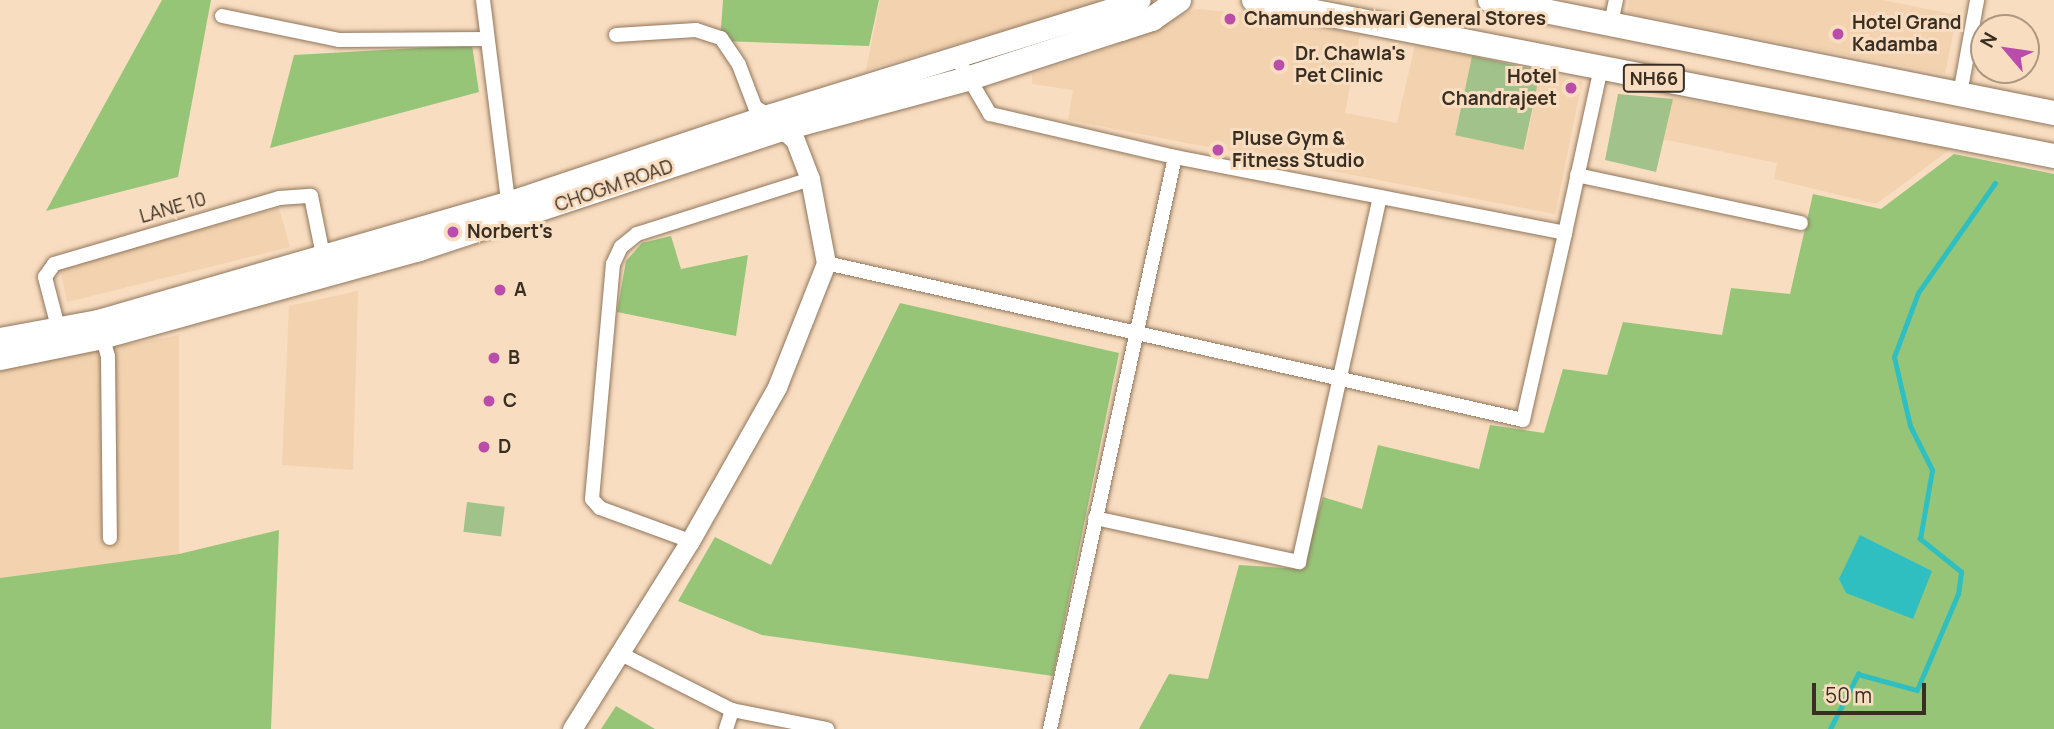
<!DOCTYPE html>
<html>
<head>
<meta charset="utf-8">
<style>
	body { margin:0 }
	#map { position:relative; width:2054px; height:729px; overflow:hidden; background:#f9ddc0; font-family:Manrope,sans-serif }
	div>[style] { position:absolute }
	.built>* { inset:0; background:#f2d2af }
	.green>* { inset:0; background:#a1c28b; transform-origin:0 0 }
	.forest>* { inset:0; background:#97c578 }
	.water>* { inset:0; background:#30bfc0 }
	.stream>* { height:4.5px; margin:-2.25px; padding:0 2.25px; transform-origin:2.25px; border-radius:2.25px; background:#30bfc0 }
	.roads { filter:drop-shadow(0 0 2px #8f765c) drop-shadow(0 0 2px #8f765c) }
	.street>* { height:14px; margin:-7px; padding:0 7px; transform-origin:7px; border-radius:7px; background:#fff }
	.secondary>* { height:19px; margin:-9.5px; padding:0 9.5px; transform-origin:9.5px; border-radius:9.5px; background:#fff }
	.primary>* { height:21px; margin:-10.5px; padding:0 10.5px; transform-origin:10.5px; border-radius:10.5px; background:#fff }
	.highway>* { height:24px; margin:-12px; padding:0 12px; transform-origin:12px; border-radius:12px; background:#fff }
	.dots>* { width:19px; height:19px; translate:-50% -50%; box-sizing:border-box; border:4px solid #f9ddc0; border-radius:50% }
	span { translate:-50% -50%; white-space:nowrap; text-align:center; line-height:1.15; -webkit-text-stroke:6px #f9ddc0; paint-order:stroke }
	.shield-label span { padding:2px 5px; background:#f9ddc0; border:2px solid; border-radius:5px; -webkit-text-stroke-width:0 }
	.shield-label { font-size:18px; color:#382e22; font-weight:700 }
	.poi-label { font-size:19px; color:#382e22; font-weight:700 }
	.left { translate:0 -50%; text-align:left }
	.right { translate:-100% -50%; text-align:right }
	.street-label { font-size:19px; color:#382e22 }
	.north { position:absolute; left:1970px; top:14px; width:70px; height:70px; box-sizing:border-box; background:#f9ddc0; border:2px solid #ac9781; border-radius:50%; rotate:299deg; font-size:19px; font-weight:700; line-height:28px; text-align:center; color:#382e22 }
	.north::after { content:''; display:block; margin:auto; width:24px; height:32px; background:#ba4dac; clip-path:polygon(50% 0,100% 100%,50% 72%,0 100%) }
	.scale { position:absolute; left:1812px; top:683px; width:114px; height:32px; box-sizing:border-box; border:4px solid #382e22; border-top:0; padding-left:9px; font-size:21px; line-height:24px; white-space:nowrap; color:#382e22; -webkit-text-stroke:5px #f9ddc0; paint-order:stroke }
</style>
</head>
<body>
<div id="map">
	<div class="built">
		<i style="clip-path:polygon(880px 0,1109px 0,866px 70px)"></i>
		<i style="clip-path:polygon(1629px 0,1883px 0,1957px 15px,1945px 74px,1627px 13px)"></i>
		<i style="clip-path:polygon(1196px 9px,1252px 14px,1360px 35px,1345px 113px,1397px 123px,1415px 45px,1472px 56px,1455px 135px,1525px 149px,1540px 71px,1582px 82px,1555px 214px,1068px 120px,1073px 90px,1032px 84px,1032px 74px,1109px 48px)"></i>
		<i style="clip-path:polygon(1672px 97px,1952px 148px,1876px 204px,1774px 179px,1777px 163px,1662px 139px)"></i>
		<i style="clip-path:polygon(279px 208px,290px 247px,67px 302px,60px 268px)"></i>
		<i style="clip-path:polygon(358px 291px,353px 470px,282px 465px,289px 306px)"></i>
		<i style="clip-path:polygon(179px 335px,179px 554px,0 578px,0 368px)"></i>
	</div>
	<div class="green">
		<i style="left:1472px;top:56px;width:70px;height:81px;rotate:12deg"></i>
		<i style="clip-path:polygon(1618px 94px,1673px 99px,1656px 172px,1605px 160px)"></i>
		<i style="left:467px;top:502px;width:38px;height:30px;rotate:7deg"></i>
	</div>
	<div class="forest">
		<i style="clip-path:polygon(162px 0,211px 0,178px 177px,46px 211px)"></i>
		<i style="clip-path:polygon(723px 0,879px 0,869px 46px,720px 41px)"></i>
		<i style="clip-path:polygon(472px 45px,479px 92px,270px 148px,294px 55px)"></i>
		<i style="clip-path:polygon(1954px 154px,2054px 174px,2054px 729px,1139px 729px,1169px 674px,1208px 679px,1239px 565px,1302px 569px,1323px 497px,1362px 509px,1378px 445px,1479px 469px,1490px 425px,1544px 433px,1563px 369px,1607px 375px,1623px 322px,1722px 335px,1731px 288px,1790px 294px,1813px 194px,1881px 209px)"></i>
		<i style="clip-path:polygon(671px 236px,681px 269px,748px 255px,736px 336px,617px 312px,626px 261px,642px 243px)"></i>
		<i style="clip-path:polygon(900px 303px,1119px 353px,1053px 676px,762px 635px,678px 601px,715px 537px,771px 565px)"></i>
		<i style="clip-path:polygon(279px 530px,271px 729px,0 729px,0 578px,179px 554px)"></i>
		<i style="clip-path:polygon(616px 706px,655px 729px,601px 729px)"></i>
	</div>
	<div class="water">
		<i style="clip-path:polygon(1860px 535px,1932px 571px,1913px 619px,1846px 593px,1839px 579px)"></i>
	</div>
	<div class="stream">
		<i style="left:1830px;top:729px;width:62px;rotate:-63deg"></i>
		<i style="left:1858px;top:674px;width:61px;rotate:15.2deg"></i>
		<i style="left:1917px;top:690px;width:104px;rotate:-66.9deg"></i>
		<i style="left:1958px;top:594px;width:22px;rotate:-82deg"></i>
		<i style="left:1961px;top:572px;width:53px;rotate:-141.2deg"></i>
		<i style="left:1920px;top:539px;width:70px;rotate:-80.1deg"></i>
		<i style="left:1932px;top:470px;width:49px;rotate:-116.6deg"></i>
		<i style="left:1910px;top:426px;width:71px;rotate:-103.1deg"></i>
		<i style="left:1894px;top:357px;width:68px;rotate:-69.4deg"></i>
		<i style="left:1918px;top:293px;width:134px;rotate:-55deg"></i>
	</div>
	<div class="roads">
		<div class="street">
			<i style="left:483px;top:0;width:204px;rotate:82.9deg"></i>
			<i style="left:222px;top:16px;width:119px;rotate:11.6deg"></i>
			<i style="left:339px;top:40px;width:148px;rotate:-0.4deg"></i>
			<i style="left:1611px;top:23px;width:24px;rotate:-78deg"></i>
			<i style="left:616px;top:35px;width:80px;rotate:-3.6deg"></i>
			<i style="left:696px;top:30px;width:26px;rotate:18deg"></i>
			<i style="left:721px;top:38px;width:32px;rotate:56deg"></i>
			<i style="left:739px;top:65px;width:45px;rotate:69.1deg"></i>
			<i style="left:755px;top:107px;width:15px;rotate:32deg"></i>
			<i style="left:957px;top:58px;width:65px;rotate:59.5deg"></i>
			<i style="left:990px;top:114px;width:190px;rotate:13.1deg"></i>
			<i style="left:1175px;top:157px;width:397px;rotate:11deg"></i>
			<i style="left:1565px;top:233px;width:169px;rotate:-77.7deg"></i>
			<i style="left:1960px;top:94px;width:96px;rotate:-79.7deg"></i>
			<i style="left:1577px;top:175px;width:229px;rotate:12.1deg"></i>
			<i style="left:826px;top:263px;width:714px;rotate:12.69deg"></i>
			<i style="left:1523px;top:420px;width:192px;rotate:-77.3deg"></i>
			<i style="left:58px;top:327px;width:52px;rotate:-104.6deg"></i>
			<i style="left:45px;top:277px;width:16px;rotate:-55deg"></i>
			<i style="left:54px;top:264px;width:234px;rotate:-16.3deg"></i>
			<i style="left:279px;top:198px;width:32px;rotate:-4deg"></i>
			<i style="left:311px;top:196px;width:60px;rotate:78.5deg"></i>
			<i style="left:101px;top:332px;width:26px;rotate:74deg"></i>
			<i style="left:108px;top:357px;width:181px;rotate:89.4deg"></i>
			<i style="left:1095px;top:518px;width:209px;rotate:12.2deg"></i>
			<i style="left:1299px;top:562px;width:374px;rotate:-77.5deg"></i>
			<i style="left:690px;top:541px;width:96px;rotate:-159.9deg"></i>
			<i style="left:600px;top:508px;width:12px;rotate:-132deg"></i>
			<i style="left:592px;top:499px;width:236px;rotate:-84.9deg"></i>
			<i style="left:613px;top:264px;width:19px;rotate:-65deg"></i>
			<i style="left:621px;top:247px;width:21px;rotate:-39deg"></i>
			<i style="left:637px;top:234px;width:182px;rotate:-17.6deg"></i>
			<i style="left:621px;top:654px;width:124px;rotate:26.8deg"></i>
			<i style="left:732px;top:710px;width:97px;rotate:11.3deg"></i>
			<i style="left:726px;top:729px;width:20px;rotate:-72deg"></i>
			<i style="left:1050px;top:729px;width:585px;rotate:-77.67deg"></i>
		</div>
		<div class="secondary">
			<i style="left:572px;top:729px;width:222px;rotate:-57.9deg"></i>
			<i style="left:690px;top:541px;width:177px;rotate:-60.5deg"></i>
			<i style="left:777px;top:387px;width:133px;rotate:-68.4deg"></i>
			<i style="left:826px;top:263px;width:86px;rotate:-100.8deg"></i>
			<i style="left:810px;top:179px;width:42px;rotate:-111deg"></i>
			<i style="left:795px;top:140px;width:28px;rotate:-138deg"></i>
		</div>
		<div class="primary">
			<i style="left:0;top:338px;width:100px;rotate:-10.4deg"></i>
			<i style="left:98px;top:320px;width:427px;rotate:-16.1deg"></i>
			<i style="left:508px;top:202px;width:274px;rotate:-18.5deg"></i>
			<i style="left:768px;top:115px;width:389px;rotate:-17.2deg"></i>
		</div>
		<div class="highway">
			<i style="left:1254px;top:0;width:815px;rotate:11.03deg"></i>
			<i style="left:1490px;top:0;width:575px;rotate:11.33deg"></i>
			<i style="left:0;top:358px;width:104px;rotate:-11.6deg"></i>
			<i style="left:102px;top:337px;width:329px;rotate:-15.5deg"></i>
			<i style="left:419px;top:249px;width:382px;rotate:-18.3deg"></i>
			<i style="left:782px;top:129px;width:192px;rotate:-15.1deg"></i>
			<i style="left:967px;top:79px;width:162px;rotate:-18deg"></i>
			<i style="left:1121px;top:29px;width:33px;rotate:-18deg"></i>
			<i style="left:1152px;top:19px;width:33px;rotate:-35deg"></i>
		</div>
	</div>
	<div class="dots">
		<i style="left:1230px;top:19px;background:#ba4dac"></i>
		<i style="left:1838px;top:34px;background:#ba4dac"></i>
		<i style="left:1279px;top:65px;background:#ba4dac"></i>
		<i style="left:1571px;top:88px;background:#ba4dac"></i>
		<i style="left:1218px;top:150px;background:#ba4dac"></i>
		<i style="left:453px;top:232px;background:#ba4dac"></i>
		<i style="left:500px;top:290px;background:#ba4dac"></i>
		<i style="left:494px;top:358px;background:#ba4dac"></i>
		<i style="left:489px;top:401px;background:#ba4dac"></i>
		<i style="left:484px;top:447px;background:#ba4dac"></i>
	</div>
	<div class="shield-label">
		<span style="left:1654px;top:78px">NH66</span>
	</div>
	<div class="poi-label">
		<span class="left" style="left:1244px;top:19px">Chamundeshwari General Stores</span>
		<span class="left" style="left:1852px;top:34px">Hotel Grand<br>Kadamba</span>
		<span class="left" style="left:1295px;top:65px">Dr. Chawla's<br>Pet Clinic</span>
		<span class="right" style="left:1557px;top:88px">Hotel<br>Chandrajeet</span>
		<span class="left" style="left:1232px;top:150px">Pluse Gym &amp;<br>Fitness Studio</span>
		<span class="left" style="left:467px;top:232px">Norbert's</span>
		<span class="left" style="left:514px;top:290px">A</span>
		<span class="left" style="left:508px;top:358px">B</span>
		<span class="left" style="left:503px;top:401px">C</span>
		<span class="left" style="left:498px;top:447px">D</span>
	</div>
	<div class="street-label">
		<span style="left:614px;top:186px;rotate:-19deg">CHOGM ROAD</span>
		<span style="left:173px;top:208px;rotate:-16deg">LANE 10</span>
	</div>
	<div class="north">N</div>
	<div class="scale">50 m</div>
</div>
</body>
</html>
